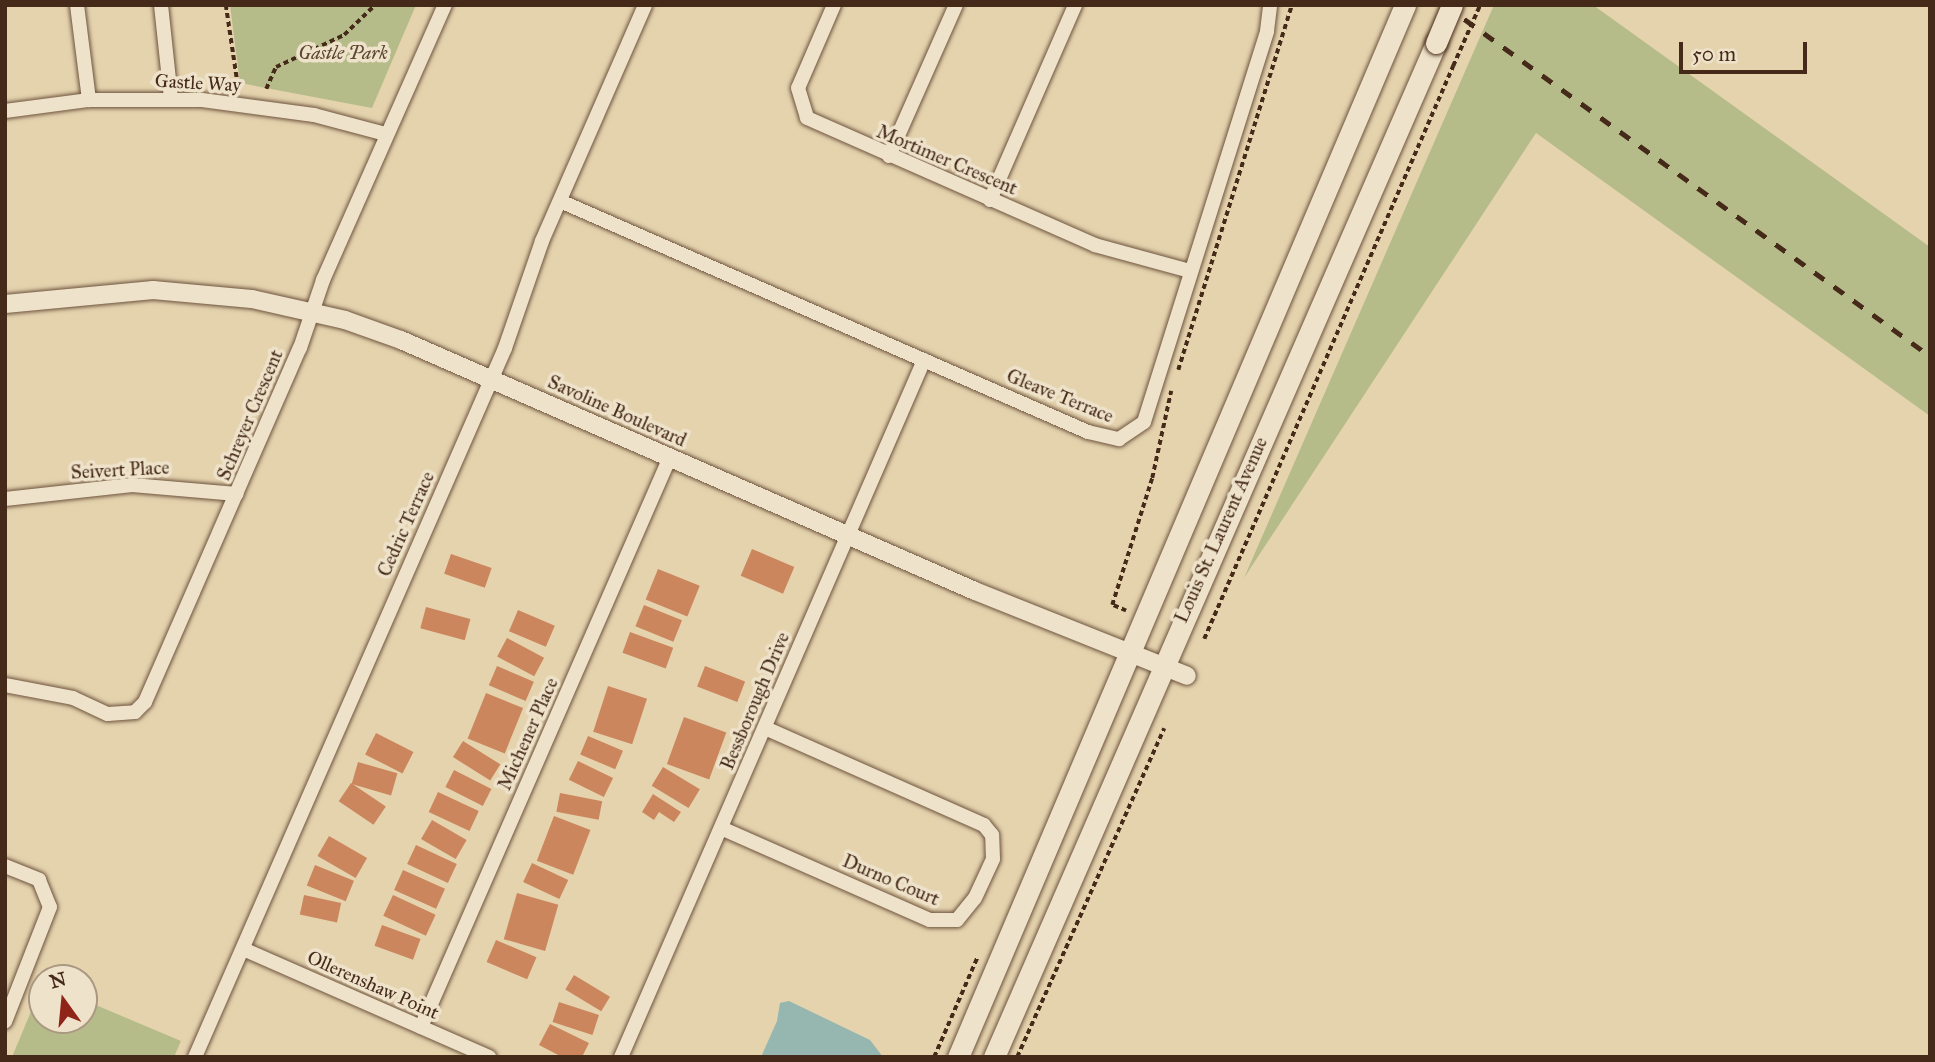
<!DOCTYPE html>
<html>
<head>
<meta charset="utf-8">
<style>
	body { margin:0 }
	#map { position:relative; width:1935px; height:1062px; overflow:hidden; background:#e5d3ae; font-family:"IM FELL Great Primer",serif }
	div>[style] { position:absolute }
	.green>* { inset:0; background:#b5bc8a }
	.water>* { inset:0; background:#96b7b0 }
	.building>* { inset:0; background:#cb865d; transform-origin:0 0 }
	.path>* { height:3.5px; margin-top:-1.75px; transform-origin:0; background:repeating-linear-gradient(90deg,#462a19 0 5px,transparent 0 8.5px) }
	.roads { filter:drop-shadow(0 0 2px #6e543e) drop-shadow(0 0 2px #6e543e) }
	.minor>* { height:14px; margin:-7px; padding:0 7px; transform-origin:7px; border-radius:7px; background:#eee2ca }
	.tertiary>* { height:18px; margin:-9px; padding:0 9px; transform-origin:9px; border-radius:9px; background:#eee2ca }
	.secondary>* { height:21px; margin:-10.5px; padding:0 10.5px; transform-origin:10.5px; border-radius:10.5px; background:#eee2ca }
	.rail>* { height:5px; margin-top:-2.5px; transform-origin:0; background:repeating-linear-gradient(90deg,#462a19 0 12px,transparent 0 24px) }
	.path-bridge>* { height:3.5px; margin-top:-1.75px; transform-origin:0; background:repeating-linear-gradient(90deg,#462a19 0 5px,transparent 0 8.5px) }
	.bridges { filter:drop-shadow(0 0 2px #462a19) drop-shadow(0 0 2px #462a19) }
	.secondary-bridge>* { height:21px; margin:-10.5px; padding:0 10.5px; transform-origin:10.5px; border-radius:10.5px; background:#eee2ca }
	span { translate:-50% -50%; white-space:nowrap; text-align:center; line-height:1.15; -webkit-text-stroke:7px #eee2ca; paint-order:stroke }
	.park-label { font-size:19px; color:#5c4730; font-style:italic }
	.street-label { font-size:19px; color:#462a19 }
	.frame { position:absolute; inset:0; border:7px solid #462a19; pointer-events:none }
	.north { position:absolute; left:28px; top:964px; width:70px; height:70px; box-sizing:border-box; background:#eee2ca; border:2px solid #ab9883; border-radius:50%; rotate:345deg; font-size:19px; font-weight:700; line-height:28px; text-align:center; color:#462a19 }
	.north::after { content:''; display:block; margin:auto; width:24px; height:32px; background:#8f2418; clip-path:polygon(50% 0,100% 100%,50% 72%,0 100%) }
	.scale { position:absolute; left:1679px; top:42px; width:128px; height:32px; box-sizing:border-box; border:4px solid #462a19; border-top:0; padding-left:9px; font-size:21px; line-height:24px; white-space:nowrap; color:#462a19; -webkit-text-stroke:5px #eee2ca; paint-order:stroke }
</style>
</head>
<body>
<div id="map">
	<div class="green">
		<i style="clip-path:polygon(230px 5px,416px 5px,372px 108px,240px 83px)"></i>
		<i style="clip-path:polygon(1494px 5px,1593px 5px,1930px 247px,1930px 416px,1536px 133px,1244px 578px)"></i>
		<i style="clip-path:polygon(42px 985px,42px 1020px,84px 1020px,84px 1000px,181px 1041px,174px 1057px,12px 1057px)"></i>
	</div>
	<div class="water">
		<i style="clip-path:polygon(789px 1001px,870px 1040px,883px 1057px,761px 1057px,777px 1021px,780px 1003px)"></i>
	</div>
	<div class="building">
		<i style="left:752px;top:549px;width:46px;height:29px;rotate:23deg"></i>
		<i style="left:451px;top:554px;width:43px;height:21px;rotate:19deg"></i>
		<i style="left:658px;top:569px;width:45px;height:33px;rotate:22deg"></i>
		<i style="left:644px;top:605px;width:41px;height:23px;rotate:22deg"></i>
		<i style="left:426px;top:607px;width:46px;height:22px;rotate:15deg"></i>
		<i style="left:518px;top:610px;width:40px;height:23px;rotate:23deg"></i>
		<i style="left:630px;top:632px;width:46px;height:22px;rotate:20deg"></i>
		<i style="left:507px;top:638px;width:42px;height:21px;rotate:28deg"></i>
		<i style="left:497px;top:666px;width:40px;height:21px;rotate:23deg"></i>
		<i style="left:705px;top:666px;width:43px;height:22px;rotate:21deg"></i>
		<i style="left:608px;top:686px;width:41px;height:48px;rotate:18deg"></i>
		<i style="left:486px;top:693px;width:40px;height:49px;rotate:22deg"></i>
		<i style="left:684px;top:717px;width:45px;height:50px;rotate:20deg"></i>
		<i style="left:376px;top:733px;width:42px;height:24px;rotate:27deg"></i>
		<i style="left:588px;top:736px;width:38px;height:20px;rotate:23deg"></i>
		<i style="left:463px;top:741px;width:44px;height:19px;rotate:32deg"></i>
		<i style="left:578px;top:761px;width:39px;height:21px;rotate:26deg"></i>
		<i style="left:358px;top:762px;width:41px;height:23px;rotate:16deg"></i>
		<i style="left:663px;top:767px;width:43px;height:22px;rotate:31deg"></i>
		<i style="left:454px;top:770px;width:42px;height:19px;rotate:27deg"></i>
		<i style="left:351px;top:783px;width:42px;height:22px;rotate:34deg"></i>
		<i style="left:438px;top:792px;width:45px;height:22px;rotate:25deg"></i>
		<i style="left:560px;top:793px;width:43px;height:19px;rotate:11deg"></i>
		<i style="clip-path:polygon(653px 794px,681px 812px,674px 822px,659px 812px,654px 820px,642px 812px)"></i>
		<i style="left:554px;top:816px;width:39px;height:48px;rotate:21deg"></i>
		<i style="left:432px;top:820px;width:40px;height:22px;rotate:30deg"></i>
		<i style="left:329px;top:836px;width:44px;height:23px;rotate:30deg"></i>
		<i style="left:416px;top:845px;width:45px;height:21px;rotate:25deg"></i>
		<i style="left:532px;top:863px;width:40px;height:21px;rotate:25deg"></i>
		<i style="left:315px;top:865px;width:42px;height:22px;rotate:22deg"></i>
		<i style="left:403px;top:870px;width:46px;height:22px;rotate:24deg"></i>
		<i style="left:517px;top:893px;width:43px;height:48px;rotate:16deg"></i>
		<i style="left:304px;top:895px;width:38px;height:20px;rotate:12deg"></i>
		<i style="left:393px;top:895px;width:47px;height:23px;rotate:25deg"></i>
		<i style="left:382px;top:925px;width:41px;height:22px;rotate:20deg"></i>
		<i style="left:496px;top:940px;width:44px;height:24px;rotate:23deg"></i>
		<i style="left:574px;top:975px;width:42px;height:17px;rotate:31deg"></i>
		<i style="left:559px;top:1002px;width:42px;height:21px;rotate:18deg"></i>
		<i style="clip-path:polygon(550px 1024px,589px 1043px,582px 1057px,562px 1057px,539px 1045px)"></i>
	</div>
	<div class="path">
		<i style="left:226px;top:5px;width:81px;rotate:81.5deg"></i>
		<i style="left:418px;top:5px;width:1px;rotate:45deg"></i>
		<i style="left:266px;top:89px;width:24px;rotate:-66deg"></i>
		<i style="left:276px;top:67px;width:75px;rotate:-25.2deg"></i>
		<i style="left:344px;top:35px;width:43px;rotate:-44.1deg"></i>
		<i style="left:1178px;top:370px;width:382px;rotate:-72.7deg"></i>
		<i style="left:1126px;top:611px;width:15px;rotate:-157deg"></i>
		<i style="left:1112px;top:605px;width:133px;rotate:-72.5deg"></i>
		<i style="left:1152px;top:478px;width:89px;rotate:-77.7deg"></i>
		<i style="left:1204px;top:639px;width:625px;rotate:-66.51deg"></i>
		<i style="left:934px;top:1057px;width:108px;rotate:-66.5deg"></i>
		<i style="left:1017px;top:1057px;width:360px;rotate:-65.9deg"></i>
	</div>
	<div class="roads">
		<div class="minor">
			<i style="left:77px;top:5px;width:96px;rotate:82.8deg"></i>
			<i style="left:161px;top:5px;width:95px;rotate:83.9deg"></i>
			<i style="left:834px;top:5px;width:90px;rotate:113.4deg"></i>
			<i style="left:798px;top:88px;width:31px;rotate:73deg"></i>
			<i style="left:807px;top:118px;width:315px;rotate:23.8deg"></i>
			<i style="left:1095px;top:245px;width:98px;rotate:15.3deg"></i>
			<i style="left:5px;top:111px;width:85px;rotate:-7.5deg"></i>
			<i style="left:89px;top:100px;width:113px"></i>
			<i style="left:202px;top:100px;width:113px;rotate:7.6deg"></i>
			<i style="left:314px;top:115px;width:74px;rotate:14.8deg"></i>
			<i style="left:889px;top:156px;width:165px;rotate:-66.1deg"></i>
			<i style="left:990px;top:200px;width:213px;rotate:-66.4deg"></i>
			<i style="left:560px;top:201px;width:576px;rotate:23.63deg"></i>
			<i style="left:1088px;top:432px;width:32px;rotate:13deg"></i>
			<i style="left:1119px;top:439px;width:30px;rotate:-34deg"></i>
			<i style="left:1144px;top:422px;width:410px;rotate:-72.5deg"></i>
			<i style="left:1267px;top:31px;width:26px;rotate:-83deg"></i>
			<i style="left:5px;top:499px;width:128px;rotate:-6.3deg"></i>
			<i style="left:132px;top:485px;width:105px;rotate:4.9deg"></i>
			<i style="left:5px;top:685px;width:69px;rotate:10.8deg"></i>
			<i style="left:73px;top:698px;width:38px;rotate:25deg"></i>
			<i style="left:108px;top:714px;width:27px;rotate:-4deg"></i>
			<i style="left:135px;top:712px;width:14px;rotate:-45deg"></i>
			<i style="left:145px;top:702px;width:386px;rotate:-66.4deg"></i>
			<i style="left:300px;top:348px;width:72px;rotate:-71.3deg"></i>
			<i style="left:323px;top:280px;width:301px;rotate:-66.1deg"></i>
			<i style="left:721px;top:828px;width:228px;rotate:23.8deg"></i>
			<i style="left:930px;top:920px;width:27px"></i>
			<i style="left:957px;top:920px;width:28px;rotate:-51deg"></i>
			<i style="left:975px;top:898px;width:43px;rotate:-65.2deg"></i>
			<i style="left:993px;top:859px;width:24px;rotate:-92deg"></i>
			<i style="left:992px;top:835px;width:13px;rotate:-129deg"></i>
			<i style="left:984px;top:825px;width:240px;rotate:-156.1deg"></i>
			<i style="left:5px;top:866px;width:37px;rotate:22deg"></i>
			<i style="left:39px;top:880px;width:29px;rotate:68deg"></i>
			<i style="left:50px;top:907px;width:123px;rotate:111.4deg"></i>
			<i style="left:243px;top:949px;width:269px;rotate:23.7deg"></i>
			<i style="left:421px;top:1027px;width:622px;rotate:-66.4deg"></i>
			<i style="left:195px;top:1057px;width:774px;rotate:-66.38deg"></i>
			<i style="left:505px;top:348px;width:113px;rotate:-70.9deg"></i>
			<i style="left:542px;top:241px;width:257px;rotate:-66.4deg"></i>
			<i style="left:621px;top:1057px;width:760px;rotate:-66.5deg"></i>
		</div>
		<div class="tertiary">
			<i style="left:5px;top:304px;width:149px;rotate:-5.4deg"></i>
			<i style="left:153px;top:290px;width:99px;rotate:5.2deg"></i>
			<i style="left:252px;top:299px;width:95px;rotate:12.7deg"></i>
			<i style="left:345px;top:320px;width:59px;rotate:19.7deg"></i>
			<i style="left:401px;top:340px;width:626px;rotate:23.62deg"></i>
			<i style="left:975px;top:591px;width:228px;rotate:21.8deg"></i>
		</div>
		<div class="secondary">
			<i style="left:958px;top:1057px;width:1143px;rotate:-66.98deg"></i>
			<i style="left:994px;top:1057px;width:1106px;rotate:-66.45deg"></i>
		</div>
	</div>
	<div class="rail">
		<i style="left:1445px;top:5px;width:599px;rotate:35.89deg"></i>
	</div>
	<div class="path-bridge">
		<i style="left:1453px;top:66px;width:67px;rotate:-66.1deg"></i>
	</div>
	<div class="bridges">
		<div class="secondary-bridge">
			<i style="left:1436px;top:43px;width:41px;rotate:-67.2deg"></i>
		</div>
	</div>
	<div class="park-label">
		<span style="left:343px;top:53px">Gastle Park</span>
	</div>
	<div class="street-label">
		<span style="left:198px;top:83px;rotate:3deg">Gastle Way</span>
		<span style="left:947px;top:160px;rotate:23deg">Mortimer Crescent</span>
		<span style="left:1060px;top:396px;rotate:22deg">Gleave Terrace</span>
		<span style="left:617px;top:411px;rotate:24deg">Savoline Boulevard</span>
		<span style="left:250px;top:415px;rotate:-67deg">Schreyer Crescent</span>
		<span style="left:120px;top:470px;rotate:-3deg">Seivert Place</span>
		<span style="left:406px;top:524px;rotate:-66deg">Cedric Terrace</span>
		<span style="left:1221px;top:530px;rotate:-66deg">Louis St. Laurent Avenue</span>
		<span style="left:755px;top:701px;rotate:-67deg">Bessborough Drive</span>
		<span style="left:528px;top:734px;rotate:-66deg">Michener Place</span>
		<span style="left:891px;top:880px;rotate:23deg">Durno Court</span>
		<span style="left:373px;top:985px;rotate:24deg">Ollerenshaw Point</span>
	</div>
	<div class="frame"></div>
	<div class="north">N</div>
	<div class="scale">50 m</div>
</div>
</body>
</html>
